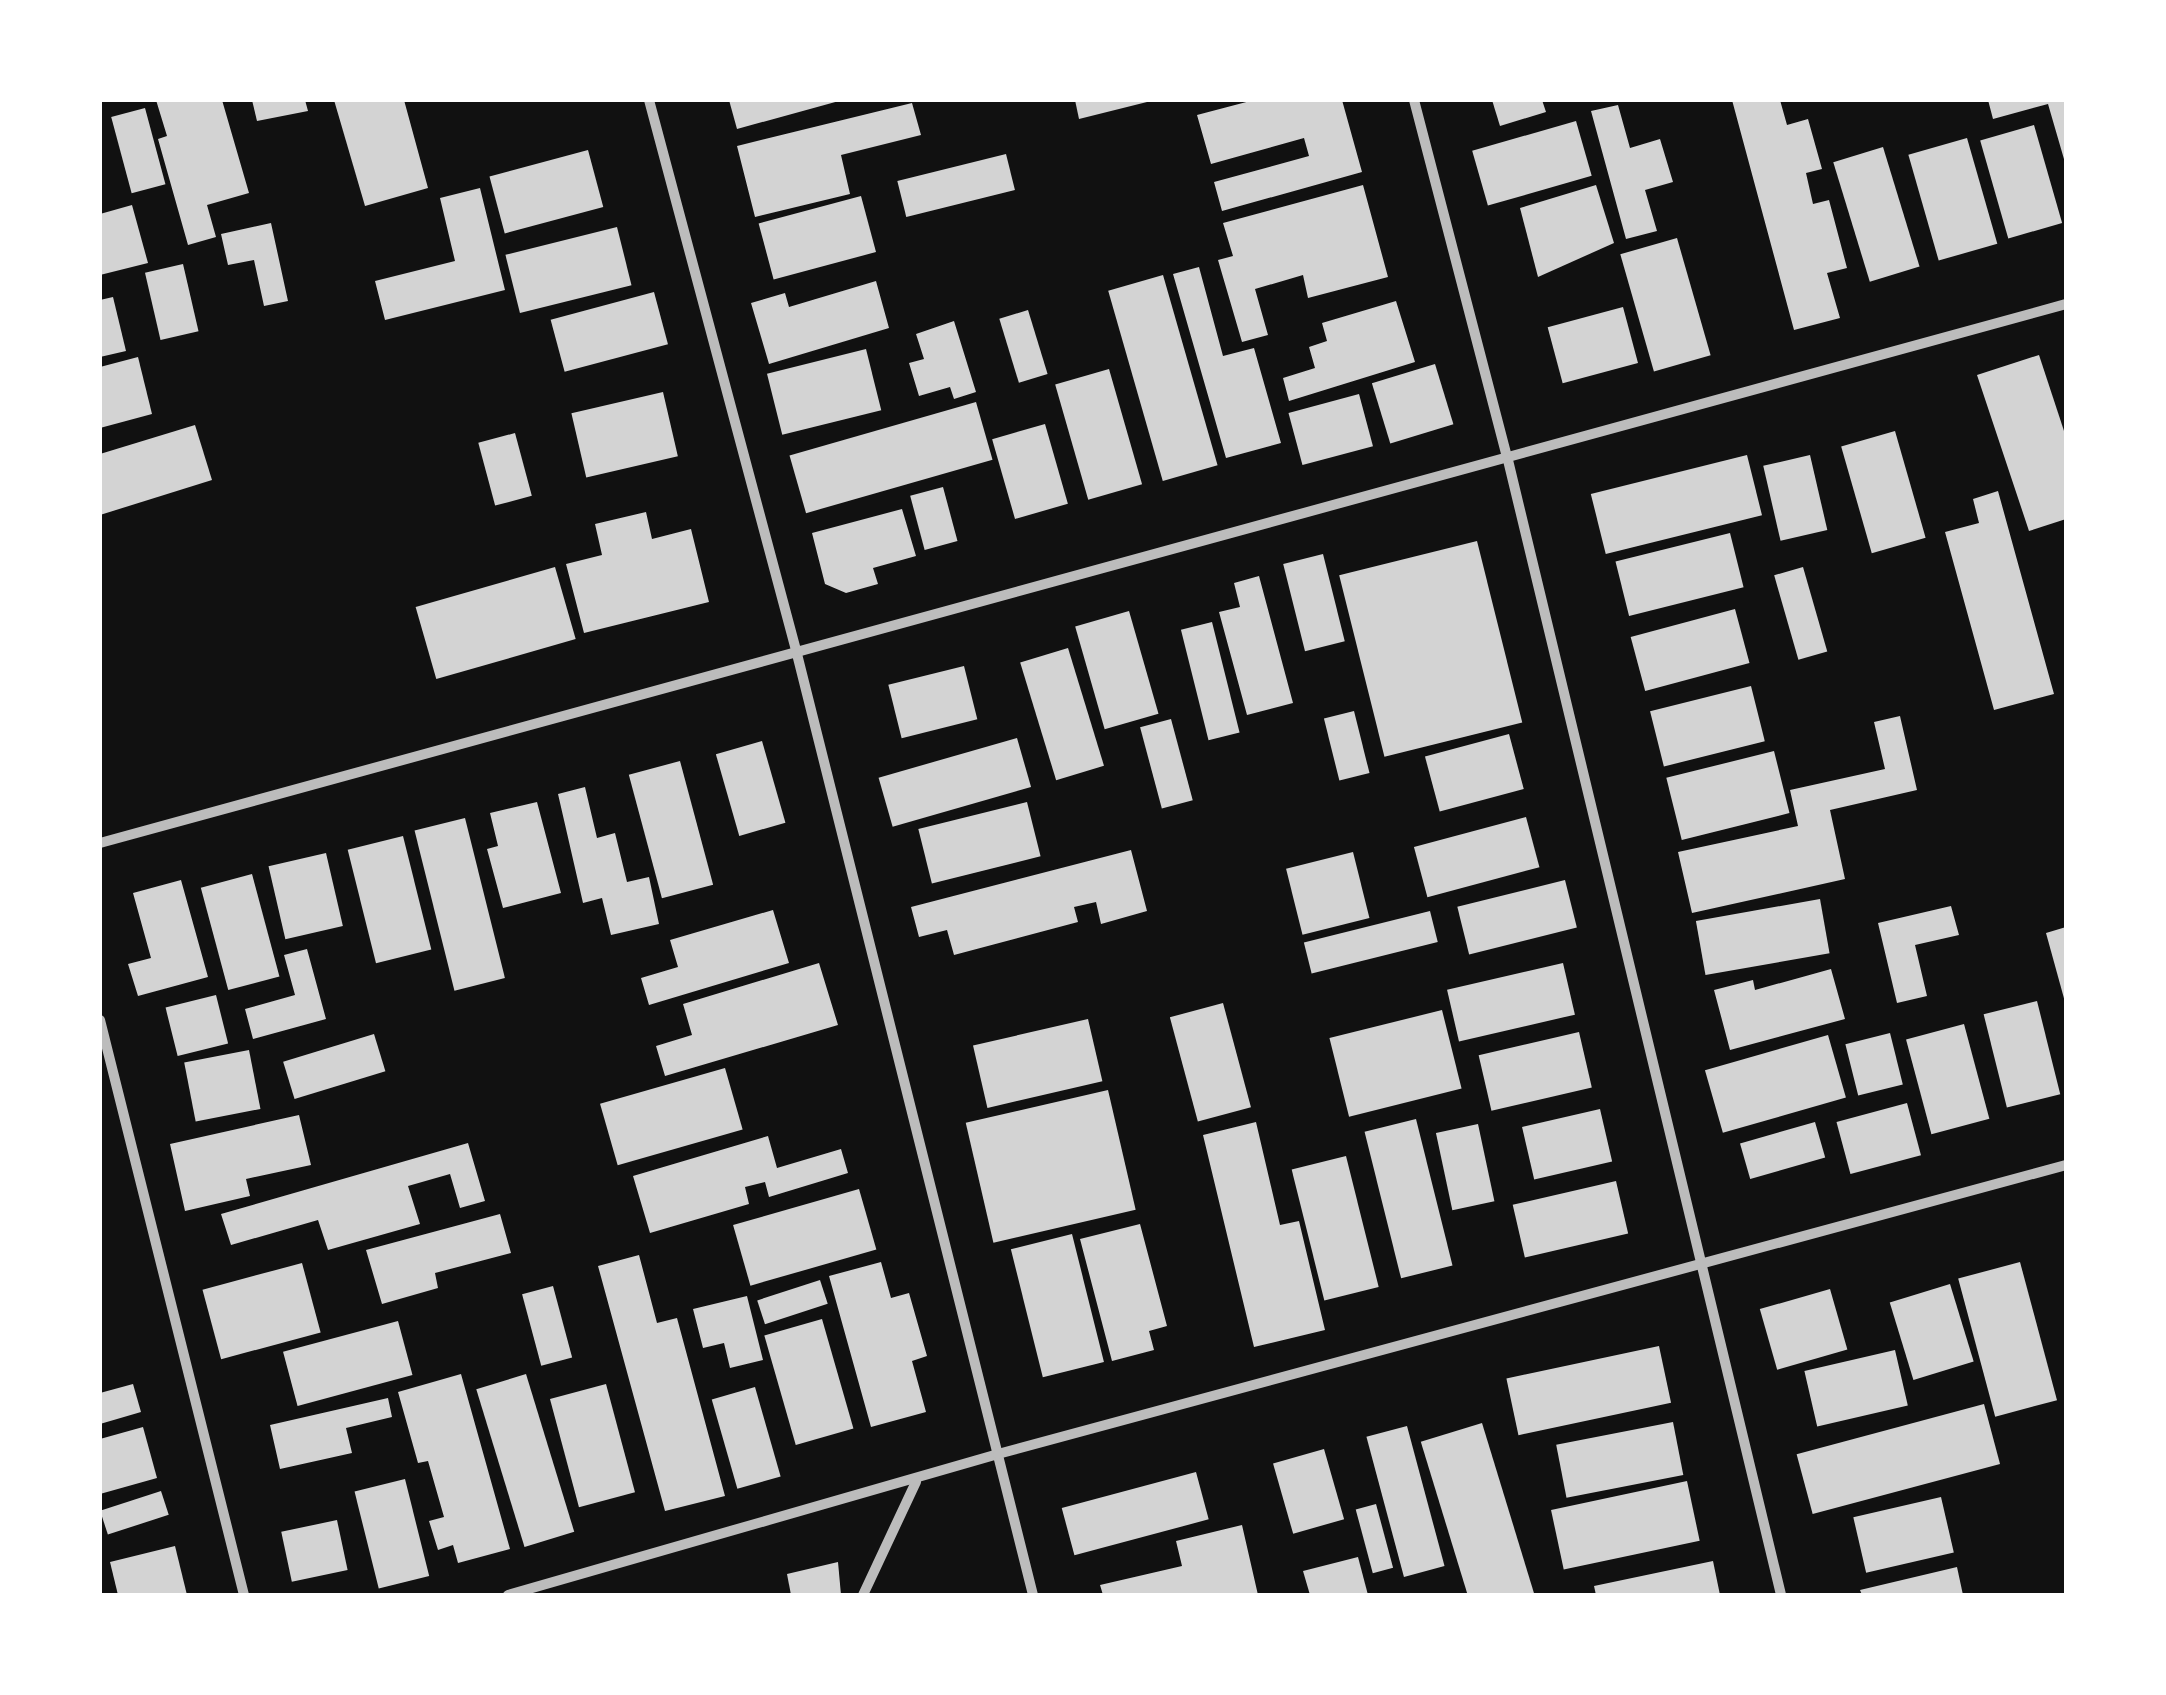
<!DOCTYPE html>
<html>
<head>
<meta charset="utf-8">
<style>
	body { margin:0 }
	#map { position:relative; width:2166px; height:1695px; overflow:hidden; background:#111; font-family:Lato,sans-serif }
	div>[style] { position:absolute }
	.building>* { inset:0; background:#d3d3d3; transform-origin:0 0 }
	.minor>* { height:10px; margin:-5px; padding:0 5px; transform-origin:5px; border-radius:5px; background:#bcbcbc }
	span { translate:-50% -50%; white-space:nowrap; text-align:center; line-height:1.15; -webkit-text-stroke:10px #fff; paint-order:stroke }
	.frame { position:absolute; inset:0; border:102px solid #fff; pointer-events:none }
</style>
</head>
<body>
<div id="map">
	<div class="building">
		<i style="clip-path:polygon(156px 100px,222px 100px,249px 193px,207px 205px,216px 237px,188px 245px,158px 139px,167px 136px)"></i>
		<i style="clip-path:polygon(252px 100px,305px 100px,308px 111px,257px 121px)"></i>
		<i style="clip-path:polygon(334px 100px,404px 100px,428px 188px,365px 206px)"></i>
		<i style="clip-path:polygon(729px 100px,839px 100px,839px 101px,737px 129px)"></i>
		<i style="clip-path:polygon(1075px 100px,1151px 100px,1151px 101px,1079px 119px)"></i>
		<i style="clip-path:polygon(1254px 100px,1342px 100px,1362px 172px,1222px 211px,1214px 182px,1309px 156px,1304px 138px,1211px 164px,1197px 115px)"></i>
		<i style="clip-path:polygon(1492px 100px,1542px 100px,1546px 112px,1500px 126px)"></i>
		<i style="clip-path:polygon(1732px 100px,1780px 100px,1787px 125px,1808px 119px,1822px 169px,1806px 173px,1813px 204px,1829px 200px,1847px 268px,1827px 273px,1840px 318px,1794px 330px)"></i>
		<i style="clip-path:polygon(1988px 100px,2066px 100px,2066px 166px,2048px 104px,1993px 119px)"></i>
		<i style="clip-path:polygon(912px 103px,921px 135px,841px 155px,850px 194px,755px 217px,737px 146px)"></i>
		<i style="clip-path:polygon(1618px 105px,1630px 148px,1660px 139px,1673px 182px,1645px 190px,1657px 231px,1626px 239px,1591px 111px)"></i>
		<i style="left:145px;top:108px;width:79px;height:35px;rotate:75deg"></i>
		<i style="left:1576px;top:121px;width:57px;height:108px;rotate:74deg"></i>
		<i style="left:2034px;top:125px;width:102px;height:56px;rotate:74deg"></i>
		<i style="left:1967px;top:138px;width:110px;height:61px;rotate:74deg"></i>
		<i style="left:1883px;top:147px;width:125px;height:52px;rotate:73deg"></i>
		<i style="left:588px;top:150px;width:59px;height:102px;rotate:75deg"></i>
		<i style="left:1006px;top:154px;width:37px;height:112px;rotate:76deg"></i>
		<i style="clip-path:polygon(1363px 185px,1388px 277px,1308px 298px,1303px 275px,1255px 289px,1268px 335px,1242px 342px,1218px 260px,1233px 256px,1223px 223px)"></i>
		<i style="clip-path:polygon(1596px 185px,1614px 243px,1538px 277px,1520px 208px)"></i>
		<i style="clip-path:polygon(480px 188px,505px 290px,385px 320px,375px 281px,455px 261px,440px 198px)"></i>
		<i style="left:861px;top:196px;width:58px;height:106px;rotate:75deg"></i>
		<i style="clip-path:polygon(132px 205px,148px 263px,100px 275px,100px 214px)"></i>
		<i style="clip-path:polygon(271px 223px,288px 301px,264px 306px,254px 260px,228px 265px,221px 234px)"></i>
		<i style="left:617px;top:227px;width:60px;height:115px;rotate:76deg"></i>
		<i style="left:1677px;top:238px;width:122px;height:59px;rotate:74deg"></i>
		<i style="left:183px;top:264px;width:69px;height:39px;rotate:77deg"></i>
		<i style="clip-path:polygon(1199px 267px,1223px 356px,1254px 348px,1281px 443px,1226px 458px,1173px 274px)"></i>
		<i style="left:1163px;top:275px;width:198px;height:57px;rotate:74deg"></i>
		<i style="clip-path:polygon(876px 281px,889px 328px,769px 364px,751px 303px,785px 293px,789px 307px)"></i>
		<i style="left:654px;top:292px;width:54px;height:107px;rotate:75deg"></i>
		<i style="clip-path:polygon(113px 297px,126px 351px,100px 357px,100px 300px)"></i>
		<i style="clip-path:polygon(1396px 301px,1415px 362px,1289px 401px,1283px 378px,1315px 368px,1309px 347px,1327px 341px,1322px 323px)"></i>
		<i style="left:1623px;top:307px;width:58px;height:78px;rotate:75deg"></i>
		<i style="left:1028px;top:310px;width:67px;height:30px;rotate:73deg"></i>
		<i style="clip-path:polygon(954px 321px,976px 392px,954px 399px,950px 387px,919px 396px,909px 363px,924px 359px,916px 334px)"></i>
		<i style="left:866px;top:349px;width:63px;height:102px;rotate:76deg"></i>
		<i style="clip-path:polygon(2039px 355px,2066px 437px,2066px 519px,2029px 531px,1977px 375px)"></i>
		<i style="clip-path:polygon(138px 357px,152px 414px,100px 428px,100px 367px)"></i>
		<i style="left:1435px;top:364px;width:63px;height:66px;rotate:73deg"></i>
		<i style="left:1109px;top:369px;width:120px;height:56px;rotate:74deg"></i>
		<i style="left:663px;top:392px;width:66px;height:94px;rotate:77deg"></i>
		<i style="left:1359px;top:394px;width:54px;height:73px;rotate:75deg"></i>
		<i style="left:976px;top:402px;width:60px;height:194px;rotate:74deg"></i>
		<i style="left:1045px;top:424px;width:83px;height:55px;rotate:74deg"></i>
		<i style="clip-path:polygon(195px 425px,212px 480px,100px 515px,100px 454px)"></i>
		<i style="left:1895px;top:431px;width:111px;height:56px;rotate:74deg"></i>
		<i style="left:515px;top:433px;width:65px;height:38px;rotate:75deg"></i>
		<i style="left:1747px;top:455px;width:62px;height:161px;rotate:76deg"></i>
		<i style="left:1810px;top:455px;width:77px;height:48px;rotate:77deg"></i>
		<i style="left:943px;top:487px;width:56px;height:34px;rotate:75deg"></i>
		<i style="clip-path:polygon(1998px 491px,2054px 694px,1994px 710px,1945px 532px,1979px 523px,1973px 499px)"></i>
		<i style="clip-path:polygon(902px 509px,916px 556px,873px 568px,878px 584px,846px 593px,825px 584px,812px 533px)"></i>
		<i style="clip-path:polygon(646px 512px,652px 539px,691px 529px,709px 602px,584px 633px,566px 564px,602px 555px,595px 524px)"></i>
		<i style="left:1730px;top:533px;width:56px;height:118px;rotate:76deg"></i>
		<i style="left:1477px;top:541px;width:187px;height:142px;rotate:76deg"></i>
		<i style="left:1323px;top:554px;width:90px;height:41px;rotate:76deg"></i>
		<i style="left:555px;top:567px;width:75px;height:145px;rotate:74deg"></i>
		<i style="left:1803px;top:567px;width:88px;height:30px;rotate:74deg"></i>
		<i style="clip-path:polygon(1259px 576px,1293px 703px,1247px 715px,1219px 612px,1240px 607px,1234px 583px)"></i>
		<i style="left:1735px;top:609px;width:56px;height:108px;rotate:75deg"></i>
		<i style="left:1129px;top:611px;width:107px;height:56px;rotate:74deg"></i>
		<i style="left:1212px;top:622px;width:114px;height:32px;rotate:76deg"></i>
		<i style="left:1068px;top:648px;width:123px;height:50px;rotate:73deg"></i>
		<i style="left:964px;top:666px;width:55px;height:78px;rotate:76deg"></i>
		<i style="left:1751px;top:686px;width:57px;height:104px;rotate:76deg"></i>
		<i style="left:1354px;top:711px;width:64px;height:31px;rotate:76deg"></i>
		<i style="clip-path:polygon(1900px 716px,1917px 790px,1830px 810px,1845px 879px,1692px 913px,1678px 852px,1798px 826px,1790px 790px,1885px 769px,1874px 722px)"></i>
		<i style="left:1171px;top:719px;width:84px;height:32px;rotate:75deg"></i>
		<i style="left:1509px;top:734px;width:57px;height:87px;rotate:75deg"></i>
		<i style="left:1017px;top:738px;width:51px;height:144px;rotate:74deg"></i>
		<i style="left:762px;top:741px;width:85px;height:48px;rotate:74deg"></i>
		<i style="left:1774px;top:751px;width:64px;height:111px;rotate:76deg"></i>
		<i style="left:680px;top:761px;width:128px;height:53px;rotate:75deg"></i>
		<i style="clip-path:polygon(585px 787px,597px 838px,615px 833px,627px 882px,649px 877px,659px 924px,611px 935px,602px 898px,583px 903px,558px 794px)"></i>
		<i style="clip-path:polygon(537px 802px,561px 893px,503px 908px,487px 849px,498px 846px,490px 813px)"></i>
		<i style="left:1027px;top:802px;width:56px;height:112px;rotate:76deg"></i>
		<i style="left:1526px;top:817px;width:52px;height:116px;rotate:75deg"></i>
		<i style="left:465px;top:818px;width:165px;height:52px;rotate:76deg"></i>
		<i style="left:403px;top:836px;width:117px;height:57px;rotate:76deg"></i>
		<i style="clip-path:polygon(1131px 850px,1147px 911px,1101px 924px,1096px 902px,1074px 907px,1078px 922px,954px 955px,947px 930px,919px 937px,911px 907px)"></i>
		<i style="left:1353px;top:852px;width:68px;height:69px;rotate:76deg"></i>
		<i style="left:326px;top:853px;width:75px;height:59px;rotate:77deg"></i>
		<i style="left:252px;top:874px;width:106px;height:53px;rotate:75deg"></i>
		<i style="clip-path:polygon(181px 880px,208px 977px,138px 996px,128px 964px,151px 958px,133px 893px)"></i>
		<i style="left:1565px;top:880px;width:49px;height:111px;rotate:76deg"></i>
		<i style="left:1820px;top:899px;width:55px;height:126px;rotate:80deg"></i>
		<i style="clip-path:polygon(1951px 906px,1959px 935px,1915px 945px,1927px 996px,1897px 1003px,1878px 923px)"></i>
		<i style="clip-path:polygon(773px 910px,789px 963px,649px 1005px,641px 978px,678px 967px,670px 940px)"></i>
		<i style="left:1430px;top:911px;width:32px;height:130px;rotate:76deg"></i>
		<i style="clip-path:polygon(2066px 927px,2066px 1002px,2065px 1002px,2046px 933px)"></i>
		<i style="clip-path:polygon(307px 949px,326px 1019px,253px 1039px,245px 1009px,295px 995px,284px 955px)"></i>
		<i style="clip-path:polygon(819px 963px,838px 1025px,665px 1076px,656px 1046px,692px 1035px,683px 1004px)"></i>
		<i style="left:1563px;top:963px;width:53px;height:119px;rotate:77deg"></i>
		<i style="clip-path:polygon(1831px 969px,1845px 1019px,1730px 1050px,1714px 990px,1753px 980px,1755px 990px)"></i>
		<i style="left:216px;top:995px;width:50px;height:52px;rotate:76deg"></i>
		<i style="left:2037px;top:1001px;width:96px;height:55px;rotate:76deg"></i>
		<i style="left:1223px;top:1003px;width:108px;height:55px;rotate:75deg"></i>
		<i style="left:1442px;top:1010px;width:81px;height:116px;rotate:76deg"></i>
		<i style="left:1088px;top:1019px;width:64px;height:118px;rotate:77deg"></i>
		<i style="left:1964px;top:1024px;width:98px;height:60px;rotate:75deg"></i>
		<i style="left:1579px;top:1032px;width:57px;height:103px;rotate:77deg"></i>
		<i style="left:1890px;top:1033px;width:53px;height:46px;rotate:76deg"></i>
		<i style="left:374px;top:1034px;width:39px;height:95px;rotate:73deg"></i>
		<i style="left:1828px;top:1035px;width:65px;height:128px;rotate:74deg"></i>
		<i style="left:249px;top:1050px;width:60px;height:66px;rotate:79deg"></i>
		<i style="left:725px;top:1068px;width:64px;height:130px;rotate:74deg"></i>
		<i style="left:1108px;top:1090px;width:123px;height:146px;rotate:77deg"></i>
		<i style="left:1907px;top:1103px;width:54px;height:73px;rotate:75deg"></i>
		<i style="left:1600px;top:1109px;width:54px;height:80px;rotate:77deg"></i>
		<i style="clip-path:polygon(299px 1115px,311px 1165px,246px 1179px,250px 1196px,185px 1211px,170px 1144px)"></i>
		<i style="left:1416px;top:1119px;width:151px;height:53px;rotate:76deg"></i>
		<i style="clip-path:polygon(1256px 1122px,1280px 1225px,1299px 1221px,1325px 1330px,1254px 1347px,1203px 1135px)"></i>
		<i style="left:1815px;top:1122px;width:37px;height:78px;rotate:74deg"></i>
		<i style="left:1478px;top:1124px;width:79px;height:43px;rotate:78deg"></i>
		<i style="clip-path:polygon(768px 1136px,777px 1168px,841px 1149px,848px 1173px,769px 1197px,765px 1182px,745px 1187px,749px 1204px,650px 1233px,633px 1176px)"></i>
		<i style="clip-path:polygon(468px 1143px,485px 1201px,460px 1208px,450px 1174px,408px 1186px,420px 1224px,328px 1250px,318px 1220px,231px 1245px,221px 1214px)"></i>
		<i style="left:1346px;top:1156px;width:135px;height:56px;rotate:76deg"></i>
		<i style="left:1616px;top:1181px;width:54px;height:106px;rotate:77deg"></i>
		<i style="left:859px;top:1189px;width:63px;height:131px;rotate:74deg"></i>
		<i style="clip-path:polygon(500px 1214px,511px 1253px,435px 1273px,438px 1288px,382px 1304px,366px 1250px)"></i>
		<i style="clip-path:polygon(1140px 1224px,1167px 1326px,1149px 1331px,1154px 1350px,1112px 1361px,1080px 1239px)"></i>
		<i style="left:1072px;top:1234px;width:132px;height:63px;rotate:76deg"></i>
		<i style="clip-path:polygon(639px 1255px,657px 1323px,677px 1318px,725px 1496px,665px 1511px,598px 1266px)"></i>
		<i style="clip-path:polygon(881px 1262px,891px 1298px,909px 1293px,927px 1356px,912px 1361px,926px 1412px,871px 1427px,829px 1276px)"></i>
		<i style="left:2020px;top:1262px;width:143px;height:64px;rotate:75deg"></i>
		<i style="left:302px;top:1263px;width:72px;height:103px;rotate:75deg"></i>
		<i style="left:820px;top:1280px;width:25px;height:66px;rotate:72deg"></i>
		<i style="left:1950px;top:1284px;width:81px;height:63px;rotate:73deg"></i>
		<i style="left:553px;top:1286px;width:74px;height:32px;rotate:75deg"></i>
		<i style="left:1830px;top:1289px;width:63px;height:73px;rotate:74deg"></i>
		<i style="clip-path:polygon(747px 1296px,763px 1360px,730px 1368px,724px 1343px,703px 1348px,693px 1309px)"></i>
		<i style="left:822px;top:1319px;width:114px;height:60px;rotate:74deg"></i>
		<i style="left:398px;top:1321px;width:56px;height:119px;rotate:75deg"></i>
		<i style="left:1659px;top:1346px;width:58px;height:156px;rotate:78deg"></i>
		<i style="left:1895px;top:1350px;width:57px;height:93px;rotate:77deg"></i>
		<i style="clip-path:polygon(461px 1374px,510px 1549px,458px 1563px,453px 1545px,438px 1550px,429px 1521px,444px 1517px,428px 1461px,418px 1463px,398px 1392px)"></i>
		<i style="left:526px;top:1374px;width:165px;height:52px;rotate:73deg"></i>
		<i style="clip-path:polygon(133px 1384px,141px 1412px,100px 1424px,100px 1393px)"></i>
		<i style="left:606px;top:1384px;width:112px;height:58px;rotate:75deg"></i>
		<i style="left:755px;top:1387px;width:93px;height:45px;rotate:74deg"></i>
		<i style="clip-path:polygon(388px 1398px,392px 1417px,346px 1428px,352px 1453px,280px 1469px,270px 1425px)"></i>
		<i style="left:1984px;top:1404px;width:62px;height:194px;rotate:75deg"></i>
		<i style="left:1673px;top:1422px;width:54px;height:119px;rotate:79deg"></i>
		<i style="left:1482px;top:1423px;width:180px;height:64px;rotate:73deg"></i>
		<i style="left:1407px;top:1426px;width:145px;height:42px;rotate:75deg"></i>
		<i style="clip-path:polygon(143px 1427px,157px 1478px,100px 1494px,100px 1439px)"></i>
		<i style="left:1324px;top:1449px;width:73px;height:53px;rotate:74deg"></i>
		<i style="left:1196px;top:1472px;width:49px;height:139px;rotate:75deg"></i>
		<i style="left:405px;top:1479px;width:100px;height:52px;rotate:76deg"></i>
		<i style="left:1687px;top:1481px;width:61px;height:139px;rotate:78deg"></i>
		<i style="left:161px;top:1491px;width:25px;height:64px;rotate:72deg"></i>
		<i style="left:1941px;top:1497px;width:57px;height:90px;rotate:77deg"></i>
		<i style="left:1376px;top:1504px;width:66px;height:21px;rotate:75deg"></i>
		<i style="left:337px;top:1520px;width:51px;height:57px;rotate:78deg"></i>
		<i style="clip-path:polygon(1242px 1525px,1258px 1595px,1103px 1595px,1100px 1585px,1182px 1566px,1176px 1541px)"></i>
		<i style="clip-path:polygon(175px 1546px,187px 1595px,118px 1595px,110px 1562px)"></i>
		<i style="clip-path:polygon(1358px 1557px,1368px 1595px,1310px 1595px,1303px 1571px)"></i>
		<i style="clip-path:polygon(1713px 1561px,1720px 1595px,1596px 1595px,1594px 1586px)"></i>
		<i style="clip-path:polygon(838px 1562px,841px 1595px,791px 1595px,787px 1574px)"></i>
		<i style="clip-path:polygon(1957px 1567px,1963px 1595px,1862px 1595px,1860px 1590px)"></i>
	</div>
	<div class="minor">
		<i style="left:649px;top:100px;width:573px;rotate:75.04deg"></i>
		<i style="left:797px;top:654px;width:970px;rotate:75.92deg"></i>
		<i style="left:1414px;top:100px;width:368px;rotate:75.4deg"></i>
		<i style="left:1507px;top:456px;width:1171px;rotate:76.47deg"></i>
		<i style="left:100px;top:843px;width:2039px;rotate:-15.33deg"></i>
		<i style="left:100px;top:1020px;width:593px;rotate:75.94deg"></i>
		<i style="left:508px;top:1595px;width:510px;rotate:-16.05deg"></i>
		<i style="left:998px;top:1454px;width:1106px;rotate:-15.14deg"></i>
		<i style="left:863px;top:1595px;width:125px;rotate:-64.9deg"></i>
	</div>
	<div class="frame"></div>
</div>
</body>
</html>
